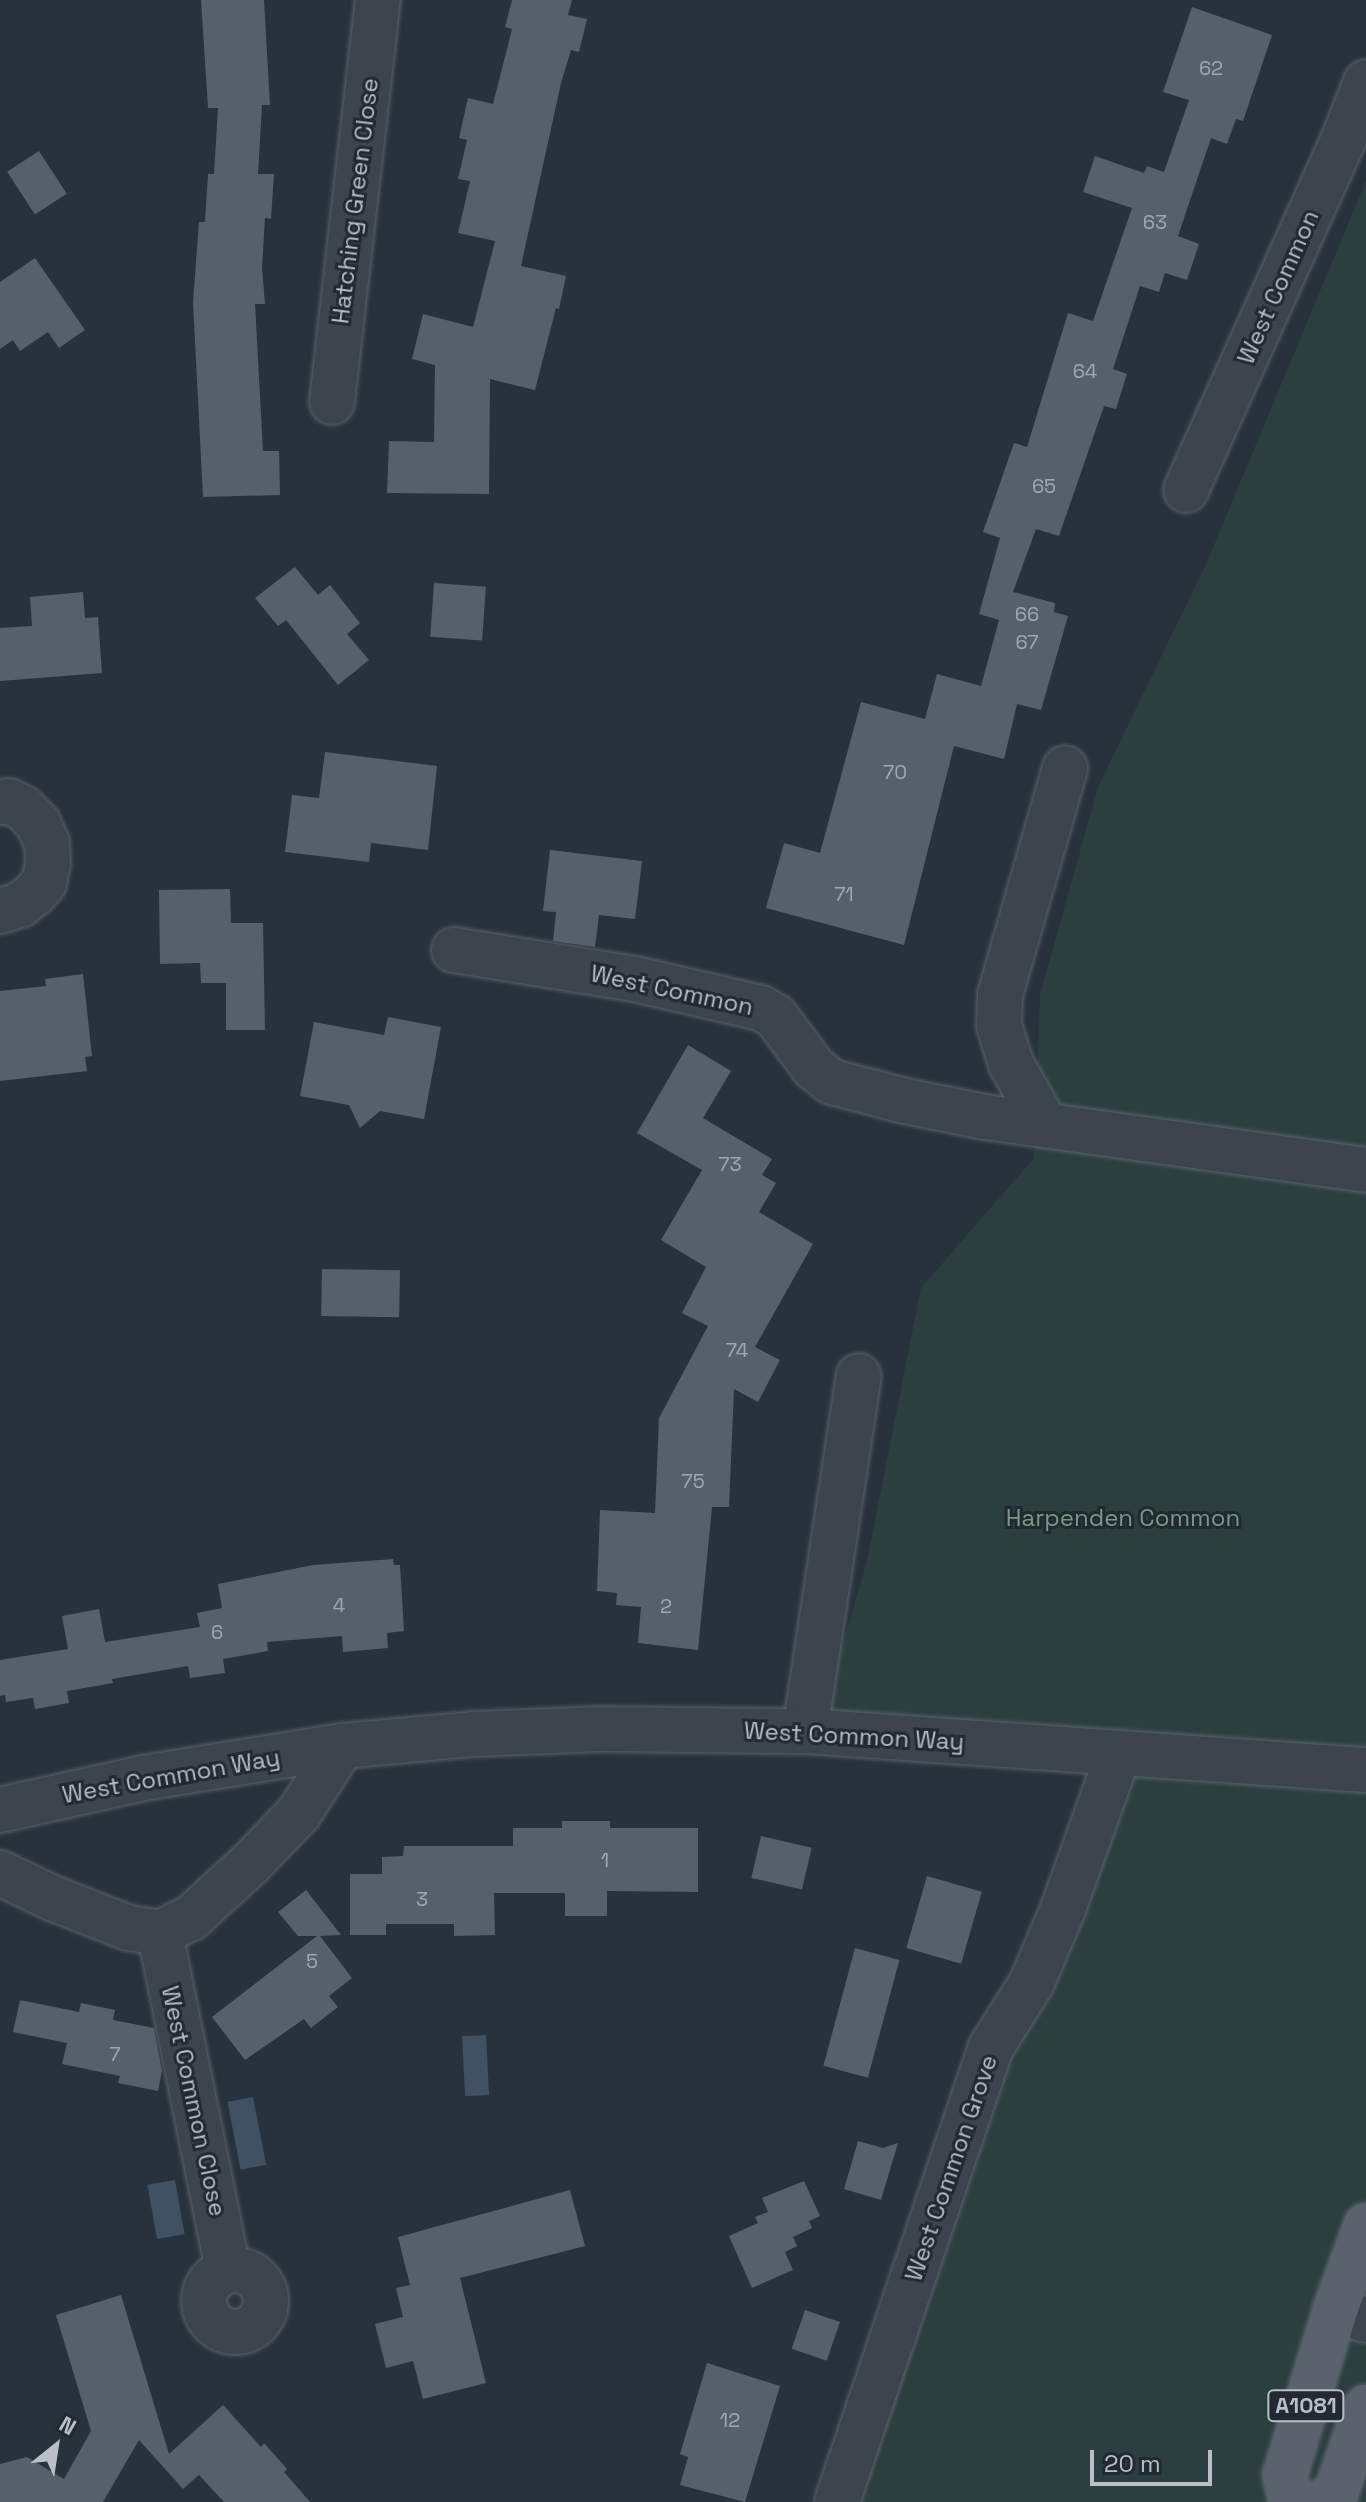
<!DOCTYPE html>
<html>
<head>
<meta charset="utf-8">
<style>
	body { margin:0 }
	#map { position:relative; width:1366px; height:2502px; overflow:hidden; background:#28323d; font-family:"Space Grotesk",sans-serif }
	div>[style] { position:absolute }
	.green>* { inset:0; background:#2b3f3f }
	.water>* { inset:0; background:#405164; transform-origin:0 0 }
	.building>* { inset:0; background:#56606d; transform-origin:0 0 }
	.roads { filter:drop-shadow(0 0 2px #5a626b) drop-shadow(0 0 2px #5a626b) }
	.minor>* { height:44px; margin:-22px; padding:0 22px; transform-origin:22px; border-radius:22px; background:#3c444e }
	.minor>.ring { margin:-22px; padding:0; box-sizing:content-box; background:none; border:44px solid #3c444e; border-radius:50% }
	.major>* { height:44px; margin:-22px; padding:0 22px; transform-origin:22px; border-radius:22px; background:#5a636d }
	span { translate:-50% -50%; white-space:nowrap; text-align:center; line-height:1.15; -webkit-text-stroke:6px #212933; paint-order:stroke }
	.number-label { font-size:20px; color:#a0a7b1 }
	.number-label span { -webkit-text-stroke-width:0 }
	.shield-label span { padding:2px 6px; background:#212933; border:2px solid; border-radius:6px; -webkit-text-stroke-width:0 }
	.shield-label { font-size:22px; color:#b8bfc8; font-weight:700 }
	.street-label { font-size:24px; color:#b8bfc8 }
	.park-label { font-size:24px; color:#799b80 }
	.north { position:absolute; left:16px; top:2406px; width:80px; height:80px; -webkit-text-stroke:6px #212933; paint-order:stroke; rotate:30deg; font-size:22px; font-weight:700; line-height:32px; text-align:center; color:#b8bfc8 }
	.north::after { content:''; display:block; margin:auto; width:28px; height:36px; background:#b8bfc8; clip-path:polygon(50% 0,100% 100%,50% 72%,0 100%) }
	.scale { position:absolute; left:1090px; top:2450px; width:122px; height:36px; box-sizing:border-box; border:4px solid #b8bfc8; border-top:0; padding-left:10px; font-size:24px; line-height:28px; white-space:nowrap; color:#b8bfc8; -webkit-text-stroke:6px #212933; paint-order:stroke }
</style>
</head>
<body>
<div id="map">
	<div class="green">
		<i style="clip-path:polygon(1366px 181px,1366px 2502px,854px 2502px,1108px 1764px,816px 1735px,867px 1561px,921px 1288px,1034px 1158px,1040px 995px,1098px 787px,1207px 562px)"></i>
	</div>
	<div class="water">
		<i style="left:486px;top:2035px;width:60px;height:24px;rotate:87deg"></i>
		<i style="left:253px;top:2097px;width:69px;height:26px;rotate:79deg"></i>
		<i style="left:175px;top:2180px;width:55px;height:28px;rotate:80deg"></i>
	</div>
	<div class="building">
		<i style="clip-path:polygon(201px 0,264px 0,270px 105px,262px 105px,258px 174px,274px 174px,271px 219px,265px 218px,262px 268px,265px 304px,255px 304px,263px 451px,279px 451px,280px 495px,203px 497px,193px 302px,199px 222px,205px 222px,208px 174px,214px 174px,218px 108px,208px 108px)"></i>
		<i style="clip-path:polygon(512px 0,572px 0,568px 15px,587px 19px,579px 52px,571px 50px,561px 83px,521px 266px,566px 276px,559px 309px,556px 308px,535px 390px,490px 379px,489px 494px,387px 493px,389px 441px,434px 442px,435px 365px,412px 359px,423px 314px,473px 327px,495px 241px,458px 233px,470px 181px,458px 179px,467px 140px,459px 138px,468px 98px,493px 104px,512px 29px,505px 27px)"></i>
		<i style="clip-path:polygon(1192px 7px,1272px 35px,1243px 121px,1236px 119px,1227px 144px,1211px 138px,1178px 236px,1199px 244px,1187px 280px,1165px 273px,1159px 292px,1140px 286px,1113px 369px,1127px 374px,1116px 409px,1104px 406px,1059px 536px,1036px 529px,1013px 592px,1055px 603px,1054px 612px,1068px 616px,1041px 710px,1017px 704px,1004px 759px,954px 746px,904px 945px,766px 908px,784px 843px,820px 853px,861px 702px,925px 719px,937px 674px,981px 686px,999px 620px,979px 614px,1000px 538px,983px 532px,1014px 443px,1027px 447px,1068px 313px,1093px 321px,1132px 208px,1083px 192px,1095px 156px,1144px 173px,1147px 166px,1164px 172px,1189px 100px,1163px 92px)"></i>
		<i style="left:39px;top:151px;width:51px;height:38px;rotate:57deg"></i>
		<i style="clip-path:polygon(35px 258px,85px 330px,59px 348px,48px 332px,20px 351px,13px 340px,0 349px,0 282px)"></i>
		<i style="clip-path:polygon(295px 567px,318px 595px,330px 585px,360px 623px,347px 634px,369px 660px,338px 685px,286px 620px,278px 626px,255px 598px)"></i>
		<i style="left:434px;top:583px;width:52px;height:54px;rotate:4deg"></i>
		<i style="clip-path:polygon(83px 592px,85px 618px,98px 617px,102px 673px,0 681px,0 628px,32px 626px,30px 597px)"></i>
		<i style="clip-path:polygon(325px 752px,437px 766px,428px 850px,371px 843px,369px 862px,285px 852px,292px 795px,319px 798px)"></i>
		<i style="clip-path:polygon(550px 850px,642px 861px,635px 919px,599px 915px,595px 947px,553px 941px,556px 912px,543px 911px)"></i>
		<i style="clip-path:polygon(230px 889px,231px 923px,263px 923px,265px 1030px,226px 1030px,226px 983px,201px 983px,200px 963px,160px 964px,159px 890px)"></i>
		<i style="clip-path:polygon(83px 974px,92px 1056px,85px 1057px,87px 1071px,0 1081px,0 991px,46px 986px,45px 979px)"></i>
		<i style="clip-path:polygon(388px 1017px,441px 1027px,424px 1119px,380px 1111px,360px 1128px,349px 1105px,300px 1096px,314px 1022px,384px 1035px)"></i>
		<i style="clip-path:polygon(688px 1045px,731px 1071px,703px 1118px,772px 1159px,762px 1175px,776px 1183px,759px 1212px,813px 1244px,755px 1347px,780px 1360px,758px 1402px,734px 1389px,729px 1507px,712px 1507px,698px 1650px,638px 1643px,641px 1607px,616px 1605px,617px 1593px,597px 1591px,600px 1510px,655px 1513px,659px 1418px,708px 1326px,682px 1313px,706px 1267px,661px 1240px,702px 1170px,637px 1133px)"></i>
		<i style="left:322px;top:1269px;width:78px;height:47px;rotate:1deg"></i>
		<i style="clip-path:polygon(393px 1559px,394px 1565px,400px 1565px,404px 1631px,387px 1633px,388px 1648px,343px 1652px,342px 1636px,267px 1642px,268px 1651px,223px 1659px,225px 1673px,190px 1678px,188px 1666px,112px 1679px,113px 1683px,67px 1691px,69px 1703px,35px 1709px,33px 1698px,6px 1702px,5px 1695px,0 1696px,0 1660px,68px 1649px,62px 1616px,99px 1609px,105px 1642px,200px 1627px,197px 1613px,222px 1608px,218px 1584px,313px 1565px)"></i>
		<i style="clip-path:polygon(562px 1821px,610px 1821px,610px 1828px,698px 1828px,698px 1892px,607px 1891px,607px 1916px,565px 1916px,565px 1893px,494px 1893px,495px 1935px,454px 1936px,454px 1924px,386px 1924px,386px 1935px,350px 1935px,350px 1874px,382px 1874px,382px 1857px,403px 1856px,404px 1846px,513px 1846px,513px 1828px,562px 1828px)"></i>
		<i style="left:761px;top:1836px;width:52px;height:43px;rotate:13deg"></i>
		<i style="left:927px;top:1876px;width:57px;height:75px;rotate:16deg"></i>
		<i style="clip-path:polygon(306px 1890px,341px 1935px,320px 1936px,352px 1978px,329px 1996px,338px 2007px,311px 2028px,304px 2019px,245px 2060px,212px 2017px,317px 1936px,298px 1936px,278px 1912px)"></i>
		<i style="left:855px;top:1948px;width:46px;height:122px;rotate:15deg"></i>
		<i style="clip-path:polygon(20px 2000px,79px 2012px,81px 2003px,115px 2010px,113px 2020px,154px 2028px,162px 2071px,158px 2091px,118px 2083px,120px 2076px,62px 2064px,67px 2043px,13px 2032px)"></i>
		<i style="clip-path:polygon(858px 2141px,883px 2148px,898px 2143px,881px 2200px,844px 2189px)"></i>
		<i style="clip-path:polygon(804px 2181px,820px 2216px,809px 2221px,812px 2228px,793px 2237px,797px 2246px,785px 2252px,793px 2270px,752px 2288px,729px 2236px,758px 2223px,755px 2217px,768px 2212px,762px 2198px)"></i>
		<i style="clip-path:polygon(570px 2190px,585px 2246px,460px 2278px,486px 2383px,423px 2399px,413px 2361px,386px 2368px,375px 2324px,403px 2317px,396px 2288px,410px 2285px,398px 2237px)"></i>
		<i style="clip-path:polygon(121px 2295px,169px 2454px,223px 2405px,261px 2447px,264px 2443px,287px 2469px,284px 2472px,310px 2502px,224px 2502px,199px 2475px,183px 2489px,139px 2440px,103px 2502px,0 2502px,0 2464px,27px 2457px,64px 2479px,91px 2431px,56px 2315px)"></i>
		<i style="left:805px;top:2310px;width:37px;height:41px;rotate:19deg"></i>
		<i style="clip-path:polygon(707px 2363px,780px 2386px,745px 2502px,680px 2485px,688px 2457px,680px 2454px)"></i>
	</div>
	<div class="roads">
		<div class="minor">
			<i style="left:332px;top:402px;width:405px;rotate:-83.5deg"></i>
			<i style="left:1186px;top:490px;width:383px;rotate:-65.8deg"></i>
			<i style="left:1343px;top:141px;width:63px;rotate:-68.7deg"></i>
			<i style="left:0;top:802px;width:9px;rotate:-6deg"></i>
			<i style="left:9px;top:801px;width:16px;rotate:27deg"></i>
			<i style="left:23px;top:808px;width:21px;rotate:45deg"></i>
			<i style="left:38px;top:823px;width:22px;rotate:66deg"></i>
			<i style="left:47px;top:843px;width:20px;rotate:87deg"></i>
			<i style="left:48px;top:863px;width:20px;rotate:101deg"></i>
			<i style="left:44px;top:883px;width:15px;rotate:132deg"></i>
			<i style="left:34px;top:894px;width:18px;rotate:142deg"></i>
			<i style="left:20px;top:905px;width:21px;rotate:163deg"></i>
			<i style="left:454px;top:950px;width:183px;rotate:9.1deg"></i>
			<i style="left:635px;top:979px;width:129px;rotate:13deg"></i>
			<i style="left:761px;top:1008px;width:17px;rotate:31deg"></i>
			<i style="left:776px;top:1017px;width:64px;rotate:53.3deg"></i>
			<i style="left:814px;top:1068px;width:23px;rotate:38deg"></i>
			<i style="left:832px;top:1082px;width:75px;rotate:14.6deg"></i>
			<i style="left:905px;top:1101px;width:82px;rotate:11.3deg"></i>
			<i style="left:985px;top:1117px;width:385px;rotate:7.9deg"></i>
			<i style="left:1045px;top:1124px;width:69px;rotate:-119.5deg"></i>
			<i style="left:1011px;top:1064px;width:41px;rotate:-107.1deg"></i>
			<i style="left:999px;top:1025px;width:30px;rotate:-88deg"></i>
			<i style="left:1000px;top:995px;width:236px;rotate:-74deg"></i>
			<i style="left:805px;top:1731px;width:359px;rotate:-81.4deg"></i>
			<i style="left:0;top:1810px;width:147px;rotate:-12.6deg"></i>
			<i style="left:143px;top:1778px;width:202px;rotate:-9.1deg"></i>
			<i style="left:342px;top:1746px;width:134px;rotate:-5.2deg"></i>
			<i style="left:475px;top:1734px;width:125px;rotate:-2.3deg"></i>
			<i style="left:600px;top:1729px;width:205px;rotate:0.6deg"></i>
			<i style="left:805px;top:1731px;width:562px;rotate:3.98deg"></i>
			<i style="left:0;top:1873px;width:58px;rotate:25.7deg"></i>
			<i style="left:52px;top:1898px;width:83px;rotate:21.3deg"></i>
			<i style="left:129px;top:1928px;width:31px;rotate:9deg"></i>
			<i style="left:160px;top:1933px;width:34px;rotate:-26deg"></i>
			<i style="left:191px;top:1918px;width:80px;rotate:-42.5deg"></i>
			<i style="left:250px;top:1864px;width:71px;rotate:-46.1deg"></i>
			<i style="left:299px;top:1813px;width:80px;rotate:-57.3deg"></i>
			<i style="left:160px;top:1933px;width:344px;rotate:78.6deg"></i>
			<i class="ring" style="left:204px;top:2270px;width:18px;height:18px"></i>
			<i style="left:1335px;top:2310px;width:33px;rotate:18deg"></i>
			<i style="left:837px;top:2502px;width:478px;rotate:-71.3deg"></i>
			<i style="left:990px;top:2049px;width:79px;rotate:-57.9deg"></i>
			<i style="left:1032px;top:1982px;width:79px;rotate:-67deg"></i>
			<i style="left:1063px;top:1909px;width:166px;rotate:-70.3deg"></i>
		</div>
		<div class="major">
			<i style="left:1291px;top:2502px;width:28px;rotate:-103deg"></i>
			<i style="left:1285px;top:2475px;width:172px;rotate:-73.1deg"></i>
			<i style="left:1335px;top:2310px;width:90px;rotate:-70deg"></i>
			<i style="left:1322px;top:2502px;width:17px;rotate:-33deg"></i>
			<i style="left:1336px;top:2493px;width:91px;rotate:-70.8deg"></i>
		</div>
	</div>
	<div class="number-label">
		<span style="left:1211px;top:68px">62</span>
		<span style="left:1155px;top:222px">63</span>
		<span style="left:1085px;top:371px">64</span>
		<span style="left:1044px;top:486px">65</span>
		<span style="left:1027px;top:614px">66</span>
		<span style="left:1027px;top:642px">67</span>
		<span style="left:895px;top:772px">70</span>
		<span style="left:844px;top:894px">71</span>
		<span style="left:730px;top:1164px">73</span>
		<span style="left:737px;top:1350px">74</span>
		<span style="left:693px;top:1481px">75</span>
		<span style="left:339px;top:1605px">4</span>
		<span style="left:666px;top:1606px">2</span>
		<span style="left:217px;top:1632px">6</span>
		<span style="left:605px;top:1860px">1</span>
		<span style="left:422px;top:1899px">3</span>
		<span style="left:312px;top:1961px">5</span>
		<span style="left:115px;top:2054px">7</span>
		<span style="left:730px;top:2420px">12</span>
	</div>
	<div class="shield-label">
		<span style="left:1306px;top:2406px">A1081</span>
	</div>
	<div class="street-label">
		<span style="left:355px;top:201px;rotate:-83deg">Hatching Green Close</span>
		<span style="left:1278px;top:287px;rotate:-66deg">West Common</span>
		<span style="left:672px;top:990px;rotate:12deg">West Common</span>
		<span style="left:854px;top:1736px;rotate:3deg">West Common Way</span>
		<span style="left:171px;top:1776px;rotate:-10deg">West Common Way</span>
		<span style="left:194px;top:2101px;rotate:78deg">West Common Close</span>
		<span style="left:951px;top:2168px;rotate:-71deg">West Common Grove</span>
	</div>
	<div class="park-label">
		<span style="left:1123px;top:1518px">Harpenden Common</span>
	</div>
	<div class="north">N</div>
	<div class="scale">20 m</div>
</div>
</body>
</html>
